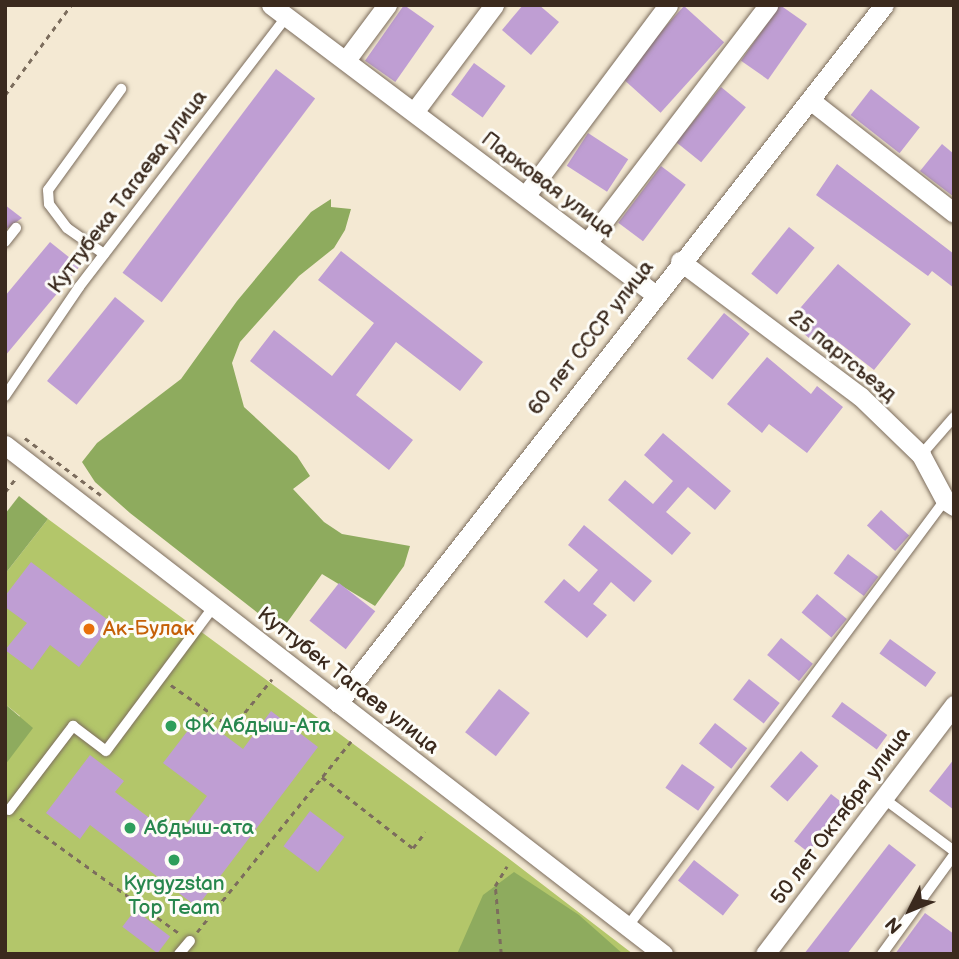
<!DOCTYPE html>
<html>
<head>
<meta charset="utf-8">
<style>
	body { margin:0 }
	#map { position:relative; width:959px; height:959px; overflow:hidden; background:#f4e9d3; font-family:"Balsamiq Sans",sans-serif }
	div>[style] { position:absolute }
	.green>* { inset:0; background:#b3c66a }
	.forest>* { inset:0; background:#8eab5e }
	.building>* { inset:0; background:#bf9ed3; transform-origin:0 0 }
	.path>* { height:2.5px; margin-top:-1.25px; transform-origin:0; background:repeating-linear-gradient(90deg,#7c6d5d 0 5px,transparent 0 10px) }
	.roads { filter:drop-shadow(0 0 2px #7c6d5d) drop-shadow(0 0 2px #7c6d5d) }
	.service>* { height:10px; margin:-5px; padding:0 5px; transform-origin:5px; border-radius:5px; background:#fff }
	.minor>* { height:19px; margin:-9.5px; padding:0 9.5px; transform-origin:9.5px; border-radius:9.5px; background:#fff }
	.dots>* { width:19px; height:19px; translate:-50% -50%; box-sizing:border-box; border:4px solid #fdfcf7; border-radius:50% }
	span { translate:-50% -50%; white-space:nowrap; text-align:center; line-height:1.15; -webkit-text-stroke:6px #fdfcf7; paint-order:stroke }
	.street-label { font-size:21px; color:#3b2a1e }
	.food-label { font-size:21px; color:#c56008 }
	.left { translate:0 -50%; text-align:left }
	.leisure-label { font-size:21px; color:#27864d }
	.frame { position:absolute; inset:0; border:7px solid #3b2a1e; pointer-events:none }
	.north { position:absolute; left:875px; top:875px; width:70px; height:70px; -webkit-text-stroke:5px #fdfcf7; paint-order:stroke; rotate:227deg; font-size:19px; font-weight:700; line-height:28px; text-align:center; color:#3b2a1e }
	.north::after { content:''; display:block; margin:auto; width:24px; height:32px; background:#3b2a1e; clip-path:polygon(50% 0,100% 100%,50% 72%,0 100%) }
</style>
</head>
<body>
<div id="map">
	<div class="green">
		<i style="clip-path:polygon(48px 519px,508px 858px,633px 954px,5px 954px,5px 736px,20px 716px,5px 704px,5px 574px)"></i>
	</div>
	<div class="forest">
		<i style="clip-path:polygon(331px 199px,331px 207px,351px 209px,345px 230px,334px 248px,299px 276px,240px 342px,232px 363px,244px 407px,297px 456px,310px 476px,293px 489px,324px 522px,342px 534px,410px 546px,404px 566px,375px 606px,322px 574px,281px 631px,130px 513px,95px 482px,82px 462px,97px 443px,181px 379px,237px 301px,311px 212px)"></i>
		<i style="clip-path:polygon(19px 496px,48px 519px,5px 574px,5px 514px)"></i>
		<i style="clip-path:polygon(5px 704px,33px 728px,5px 765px)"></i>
		<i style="clip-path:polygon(514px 872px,579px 915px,623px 954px,457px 954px,483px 895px)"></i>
	</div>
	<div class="building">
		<i style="left:404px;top:5px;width:37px;height:68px;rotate:35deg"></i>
		<i style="clip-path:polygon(523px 5px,539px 5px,559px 22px,531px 55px,502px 30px)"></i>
		<i style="left:780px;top:5px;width:33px;height:68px;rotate:35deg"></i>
		<i style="left:684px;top:6px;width:54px;height:95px;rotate:42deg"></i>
		<i style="left:474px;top:63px;width:39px;height:39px;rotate:36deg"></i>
		<i style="left:276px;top:69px;width:49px;height:255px;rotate:37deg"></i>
		<i style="left:721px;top:87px;width:32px;height:71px;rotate:39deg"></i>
		<i style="left:871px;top:89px;width:62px;height:33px;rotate:38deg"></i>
		<i style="left:588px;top:133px;width:48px;height:39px;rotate:33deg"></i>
		<i style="clip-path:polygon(942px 144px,954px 154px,954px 197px,920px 171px)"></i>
		<i style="clip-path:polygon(837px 164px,954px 254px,954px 288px,932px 271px,928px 276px,816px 195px)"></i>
		<i style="left:661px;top:166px;width:31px;height:71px;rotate:37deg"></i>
		<i style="clip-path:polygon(5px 205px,22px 218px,5px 230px)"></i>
		<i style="left:789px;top:227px;width:33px;height:60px;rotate:39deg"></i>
		<i style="clip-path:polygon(50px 242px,80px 266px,5px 356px,5px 296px)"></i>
		<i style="clip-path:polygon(341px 251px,483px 362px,460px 391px,396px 342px,356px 395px,413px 440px,389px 470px,250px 361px,274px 330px,332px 376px,374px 323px,318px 280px)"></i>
		<i style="clip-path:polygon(838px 264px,911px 324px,874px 370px,833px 338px,823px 350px,789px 321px)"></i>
		<i style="left:115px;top:297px;width:38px;height:108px;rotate:39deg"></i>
		<i style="left:724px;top:313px;width:33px;height:59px;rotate:39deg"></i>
		<i style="clip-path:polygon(767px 357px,811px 394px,817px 386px,843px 407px,807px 453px,769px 424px,762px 433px,727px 404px)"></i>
		<i style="clip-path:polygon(663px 433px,731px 491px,715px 510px,688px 487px,666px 512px,691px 533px,672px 555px,608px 500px,625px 480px,653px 504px,673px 481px,644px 455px)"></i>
		<i style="left:881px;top:510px;width:38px;height:21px;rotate:42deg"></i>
		<i style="clip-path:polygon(584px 525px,652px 581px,634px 602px,611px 582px,593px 604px,607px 615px,587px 638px,544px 602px,564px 579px,579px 592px,598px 570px,568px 545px)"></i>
		<i style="left:848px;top:554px;width:38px;height:24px;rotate:37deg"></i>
		<i style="clip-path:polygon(31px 562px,112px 623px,79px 667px,50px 645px,32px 670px,5px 650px,27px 623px,5px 607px,5px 596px)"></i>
		<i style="left:339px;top:583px;width:46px;height:48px;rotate:38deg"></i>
		<i style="left:817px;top:594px;width:39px;height:24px;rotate:40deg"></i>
		<i style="left:781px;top:638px;width:41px;height:22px;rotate:39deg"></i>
		<i style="left:890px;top:639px;width:57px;height:18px;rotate:36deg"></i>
		<i style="left:749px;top:679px;width:39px;height:26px;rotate:38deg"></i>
		<i style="left:499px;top:689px;width:39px;height:55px;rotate:38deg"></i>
		<i style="left:842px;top:702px;width:56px;height:18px;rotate:36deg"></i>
		<i style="clip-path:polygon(271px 711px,318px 747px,197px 907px,90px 825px,80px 839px,46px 813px,90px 755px,124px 781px,115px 792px,176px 838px,207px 796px,163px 763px,199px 716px,243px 749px)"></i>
		<i style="left:715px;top:723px;width:41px;height:26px;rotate:38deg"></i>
		<i style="left:801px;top:751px;width:23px;height:47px;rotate:41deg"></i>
		<i style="clip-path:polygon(954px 759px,954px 810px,929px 791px)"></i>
		<i style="left:682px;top:764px;width:40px;height:29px;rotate:35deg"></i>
		<i style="left:831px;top:794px;width:18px;height:60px;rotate:38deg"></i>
		<i style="left:310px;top:811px;width:43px;height:44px;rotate:37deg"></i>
		<i style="clip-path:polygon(889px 844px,916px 865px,847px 954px,804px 954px)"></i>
		<i style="left:694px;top:860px;width:57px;height:26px;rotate:38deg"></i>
		<i style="left:135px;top:910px;width:44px;height:21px;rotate:37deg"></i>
		<i style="clip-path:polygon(925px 913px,954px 934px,954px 954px,895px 954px)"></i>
	</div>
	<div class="path">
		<i style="left:5px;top:95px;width:112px;rotate:-53.7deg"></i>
		<i style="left:25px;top:438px;width:95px;rotate:36.9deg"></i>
		<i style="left:5px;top:492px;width:18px;rotate:-52deg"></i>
		<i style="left:171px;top:685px;width:75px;rotate:35.2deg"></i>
		<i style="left:232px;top:728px;width:63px;rotate:-50.8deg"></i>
		<i style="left:322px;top:777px;width:115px;rotate:38deg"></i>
		<i style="left:413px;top:848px;width:20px;rotate:-53deg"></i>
		<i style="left:20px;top:818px;width:196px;rotate:35.9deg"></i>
		<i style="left:197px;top:932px;width:245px;rotate:-51.1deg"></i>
		<i style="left:501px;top:954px;width:68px;rotate:-95deg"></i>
		<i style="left:495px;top:886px;width:23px;rotate:-59deg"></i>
	</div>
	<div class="roads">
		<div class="service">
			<i style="left:5px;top:242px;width:18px;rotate:-52deg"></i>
			<i style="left:104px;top:254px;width:45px;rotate:-144.9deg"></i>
			<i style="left:67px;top:228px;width:30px;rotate:-127deg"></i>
			<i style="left:49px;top:204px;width:14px;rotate:-94deg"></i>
			<i style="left:48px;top:190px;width:125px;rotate:-54.1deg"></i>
			<i style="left:5px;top:396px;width:132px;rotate:-55.8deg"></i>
			<i style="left:79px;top:287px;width:342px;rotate:-52.5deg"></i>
			<i style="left:921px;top:455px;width:50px;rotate:-49deg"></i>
			<i style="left:883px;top:798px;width:89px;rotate:36.7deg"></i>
			<i style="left:9px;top:810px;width:106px;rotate:-52.7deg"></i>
			<i style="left:73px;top:726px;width:41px;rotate:37.1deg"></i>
			<i style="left:106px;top:751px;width:181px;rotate:-53.3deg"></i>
			<i style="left:628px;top:926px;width:531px;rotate:-53.35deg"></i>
			<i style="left:179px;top:954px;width:17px;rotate:-50deg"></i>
			<i style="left:882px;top:954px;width:122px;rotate:-54deg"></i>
		</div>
		<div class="minor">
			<i style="left:271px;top:5px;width:481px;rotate:37deg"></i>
			<i style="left:346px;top:60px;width:69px;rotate:-53.3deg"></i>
			<i style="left:810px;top:100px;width:183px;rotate:38.1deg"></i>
			<i style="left:414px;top:112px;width:134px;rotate:-53.2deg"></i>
			<i style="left:526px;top:195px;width:237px;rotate:-53.2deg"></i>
			<i style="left:587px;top:243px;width:299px;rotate:-52.7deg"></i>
			<i style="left:680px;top:261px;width:225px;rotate:36.9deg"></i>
			<i style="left:860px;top:396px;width:85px;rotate:44deg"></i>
			<i style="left:921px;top:455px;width:51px;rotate:61.9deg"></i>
			<i style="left:945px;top:500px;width:11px;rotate:34deg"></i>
			<i style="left:5px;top:445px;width:832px;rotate:37.72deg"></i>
			<i style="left:338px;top:703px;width:886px;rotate:-51.97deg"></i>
			<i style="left:765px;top:954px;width:313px;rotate:-52.8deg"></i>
		</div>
	</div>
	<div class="dots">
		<i style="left:89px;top:629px;background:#e8710a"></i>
		<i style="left:171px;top:726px;background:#2e9e5b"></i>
		<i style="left:130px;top:828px;background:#2e9e5b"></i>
		<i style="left:174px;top:860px;background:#2e9e5b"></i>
	</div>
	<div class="street-label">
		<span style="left:548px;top:185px;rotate:37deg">Парковая улица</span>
		<span style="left:128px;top:192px;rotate:-53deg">Куттубека Тагаева улица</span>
		<span style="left:591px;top:338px;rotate:-52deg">60 лет СССР улица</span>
		<span style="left:842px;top:356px;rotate:39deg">25 партсъезд</span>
		<span style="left:348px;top:681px;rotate:38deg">Куттубек Тагаев улица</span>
		<span style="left:841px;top:816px;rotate:-53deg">50 лет Октября улица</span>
	</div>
	<div class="food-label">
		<span class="left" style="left:103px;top:629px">Ак-Булак</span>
	</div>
	<div class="leisure-label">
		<span class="left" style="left:185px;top:726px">ФК Абдыш-Ата</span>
		<span class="left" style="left:144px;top:828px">Абдыш-ата</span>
		<span style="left:174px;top:896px">Kyrgyzstan<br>Top Team</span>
	</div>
	<div class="frame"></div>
	<div class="north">N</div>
</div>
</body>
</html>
